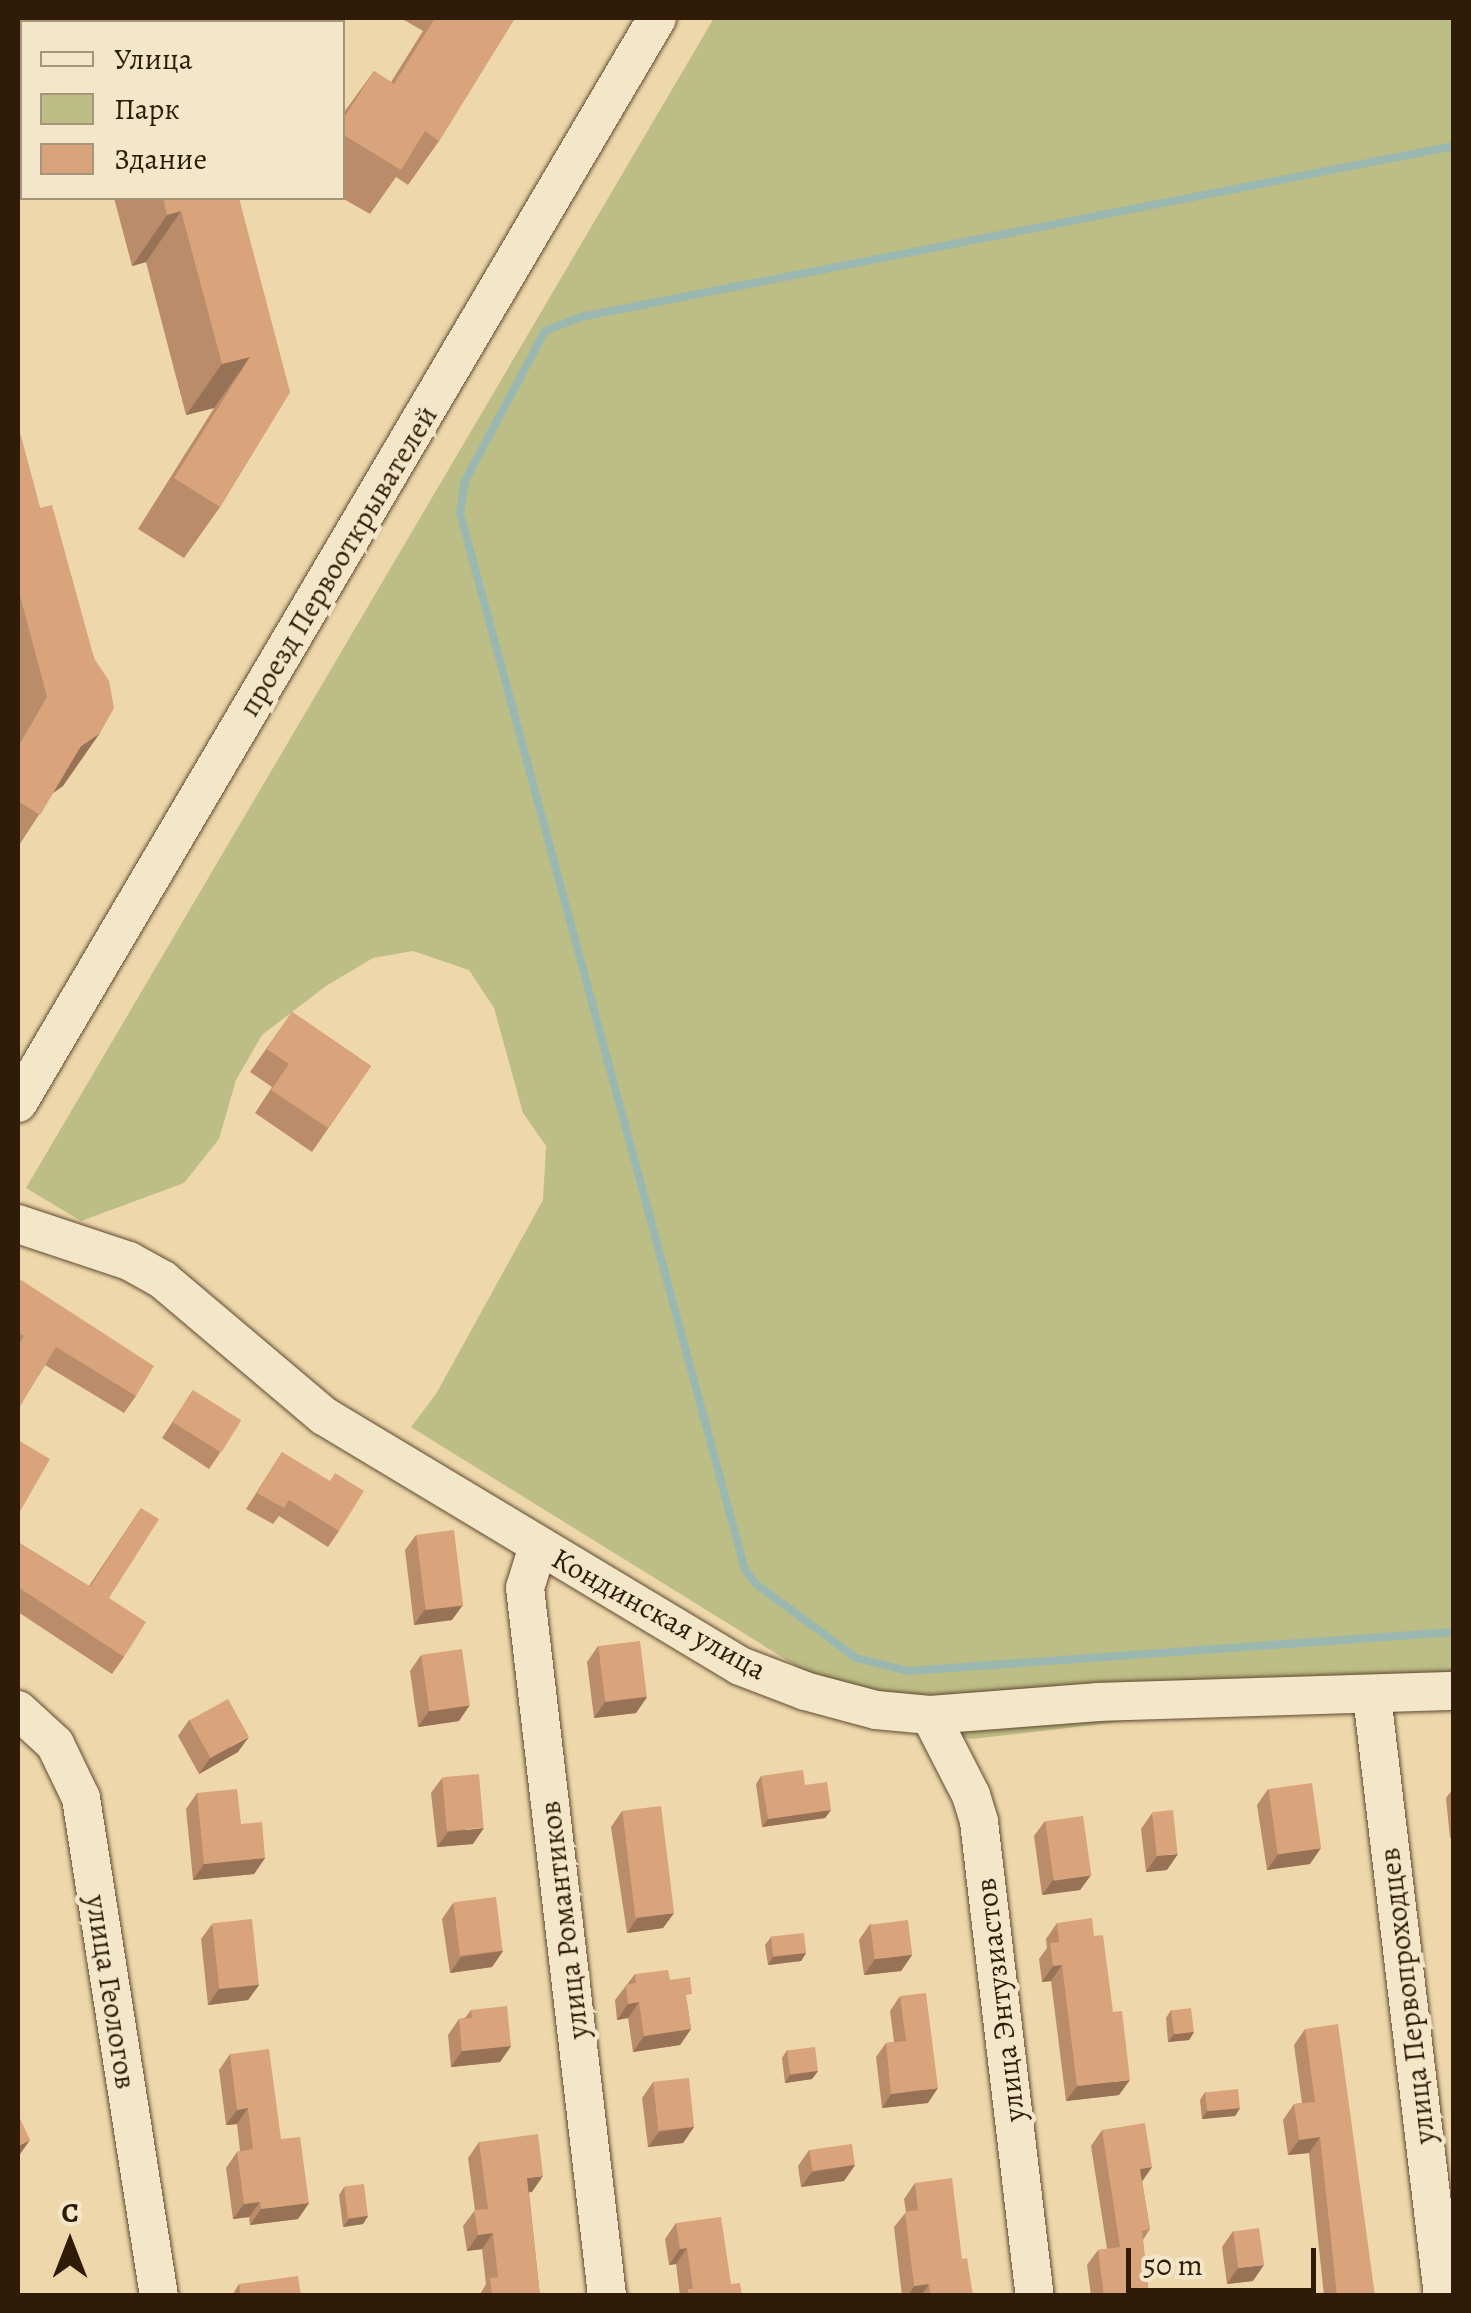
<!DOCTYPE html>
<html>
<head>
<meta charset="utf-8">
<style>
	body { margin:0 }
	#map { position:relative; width:1471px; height:2313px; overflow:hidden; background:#eed8ab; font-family:Alegreya,serif }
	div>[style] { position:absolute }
	.green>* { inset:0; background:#bdbd86 }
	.stream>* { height:8px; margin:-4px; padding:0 4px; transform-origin:4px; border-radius:4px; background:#9bb8b0 }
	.roads { filter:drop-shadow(0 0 2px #604a31) drop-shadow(0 0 2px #604a31) }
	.minor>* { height:38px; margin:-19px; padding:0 19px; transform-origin:19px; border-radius:19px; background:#f4e6c8 }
	.wall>* { inset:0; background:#bb8c6a; transform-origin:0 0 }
	.shaded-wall>* { inset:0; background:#987256 }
	.building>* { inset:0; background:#d9a37b; transform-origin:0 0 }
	span { translate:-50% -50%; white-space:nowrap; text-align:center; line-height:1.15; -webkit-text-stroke:9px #f4e6c8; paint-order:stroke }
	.street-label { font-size:30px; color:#301b08 }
	.frame { position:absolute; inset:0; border:20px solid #301b08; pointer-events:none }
	.legend { position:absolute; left:20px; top:20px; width:325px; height:180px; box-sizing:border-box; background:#f4e6c8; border:2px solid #a6957b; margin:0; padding:12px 18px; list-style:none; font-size:30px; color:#301b08 }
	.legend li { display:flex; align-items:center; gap:20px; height:50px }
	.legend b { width:50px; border:2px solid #a6957b }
	.north { position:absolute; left:20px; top:2193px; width:100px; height:100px; -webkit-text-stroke:8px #f4e6c8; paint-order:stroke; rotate:0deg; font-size:28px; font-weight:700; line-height:40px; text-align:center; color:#301b08 }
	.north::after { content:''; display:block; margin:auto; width:35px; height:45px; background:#301b08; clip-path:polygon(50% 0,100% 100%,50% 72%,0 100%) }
	.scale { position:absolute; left:1126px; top:2248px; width:190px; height:45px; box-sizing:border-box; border:5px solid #301b08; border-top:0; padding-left:12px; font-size:30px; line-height:35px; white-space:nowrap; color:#301b08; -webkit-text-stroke:8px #f4e6c8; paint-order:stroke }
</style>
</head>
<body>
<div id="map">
	<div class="green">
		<i style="clip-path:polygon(714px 18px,1453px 18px,1453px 1683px,972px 1739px,890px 1724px,411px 1427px,436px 1394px,543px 1200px,546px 1146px,523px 1113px,494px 1008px,469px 970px,413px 951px,373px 958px,326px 986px,262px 1035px,236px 1080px,219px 1139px,184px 1183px,81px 1221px,26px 1188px)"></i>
	</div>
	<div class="stream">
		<i style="left:1454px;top:146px;width:890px;rotate:168.92deg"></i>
		<i style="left:581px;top:317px;width:39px;rotate:159deg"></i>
		<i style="left:545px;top:331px;width:170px;rotate:118.1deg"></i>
		<i style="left:465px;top:481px;width:32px;rotate:99deg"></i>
		<i style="left:460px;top:513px;width:1095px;rotate:74.91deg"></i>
		<i style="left:745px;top:1570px;width:18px;rotate:52deg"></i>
		<i style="left:756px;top:1584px;width:124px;rotate:36.5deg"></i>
		<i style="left:856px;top:1658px;width:54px;rotate:14deg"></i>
		<i style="left:908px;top:1671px;width:547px;rotate:-4.09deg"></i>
	</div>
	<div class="roads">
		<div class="minor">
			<i style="left:18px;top:1103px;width:1259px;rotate:-59.5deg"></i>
			<i style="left:18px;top:1224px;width:117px;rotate:18.4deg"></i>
			<i style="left:129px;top:1261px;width:39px;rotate:29deg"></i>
			<i style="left:163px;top:1280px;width:211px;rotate:40.2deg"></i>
			<i style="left:324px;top:1416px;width:485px;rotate:31deg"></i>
			<i style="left:740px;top:1666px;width:70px;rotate:21deg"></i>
			<i style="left:805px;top:1691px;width:73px;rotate:15deg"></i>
			<i style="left:876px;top:1710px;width:54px;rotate:5.3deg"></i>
			<i style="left:930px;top:1715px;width:169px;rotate:-4.4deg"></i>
			<i style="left:1099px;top:1702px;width:355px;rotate:-1.8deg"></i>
			<i style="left:538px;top:1546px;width:44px;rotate:107.2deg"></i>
			<i style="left:525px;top:1588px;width:713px;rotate:83.39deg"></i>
			<i style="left:1372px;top:1696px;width:604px;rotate:83.25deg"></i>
			<i style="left:18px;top:1710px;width:50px;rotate:42.6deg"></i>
			<i style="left:55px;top:1744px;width:60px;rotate:64.3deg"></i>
			<i style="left:81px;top:1798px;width:504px;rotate:81.1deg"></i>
			<i style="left:930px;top:1715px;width:90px;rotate:62.9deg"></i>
			<i style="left:971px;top:1795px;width:28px;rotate:73deg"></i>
			<i style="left:979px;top:1822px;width:477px;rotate:83.3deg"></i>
		</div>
	</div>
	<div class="wall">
		<i style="left:68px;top:18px;width:108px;height:4px"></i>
		<i style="clip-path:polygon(405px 18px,515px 18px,439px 141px,408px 185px,396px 177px,370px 214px,342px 198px,342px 115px,374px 71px,391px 82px,423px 31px,404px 20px)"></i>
		<i style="clip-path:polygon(114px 198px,223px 198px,290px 392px,220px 507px,184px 558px,138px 529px,214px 408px,186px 415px,146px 262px,132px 266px)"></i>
		<i style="clip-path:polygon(18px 426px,40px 508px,94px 658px,63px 786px,53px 793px,18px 847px)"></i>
		<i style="clip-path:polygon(292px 1012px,371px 1066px,312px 1152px,255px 1113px,272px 1087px,250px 1072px)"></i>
		<i style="clip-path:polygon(18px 1278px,136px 1396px,124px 1413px,45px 1365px,18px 1409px)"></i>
		<i style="clip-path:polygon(193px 1390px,220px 1453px,209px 1469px,162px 1438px)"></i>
		<i style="clip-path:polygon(282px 1452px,339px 1531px,328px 1547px,279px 1516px,273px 1524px,246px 1509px)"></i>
		<i style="clip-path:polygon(141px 1508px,109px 1598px,124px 1657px,112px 1674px,18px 1612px,18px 1542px,89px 1586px)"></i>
		<i style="clip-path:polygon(416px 1535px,452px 1620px,414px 1625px,405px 1550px)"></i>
		<i style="clip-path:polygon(598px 1646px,647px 1697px,636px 1713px,594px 1718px,587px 1662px)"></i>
		<i style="clip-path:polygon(421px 1655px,459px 1721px,418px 1727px,410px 1671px)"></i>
		<i style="clip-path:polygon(189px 1720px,238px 1752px,199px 1774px,178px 1736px)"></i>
		<i style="clip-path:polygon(761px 1776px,805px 1785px,831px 1810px,825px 1818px,762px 1827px,756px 1784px)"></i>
		<i style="clip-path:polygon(442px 1778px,473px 1844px,437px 1847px,431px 1793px)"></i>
		<i style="clip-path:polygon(1454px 1787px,1454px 1837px,1450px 1838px,1446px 1798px)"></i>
		<i style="clip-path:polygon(1268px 1789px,1310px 1864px,1267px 1870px,1257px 1805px)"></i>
		<i style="clip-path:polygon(197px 1793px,265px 1858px,254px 1874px,193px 1880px,186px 1809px)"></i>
		<i style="clip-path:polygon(622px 1811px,674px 1913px,663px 1928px,627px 1933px,611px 1827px)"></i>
		<i style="clip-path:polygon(1152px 1813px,1167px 1870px,1146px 1872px,1141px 1829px)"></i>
		<i style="clip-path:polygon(1045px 1821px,1091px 1875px,1080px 1890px,1042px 1895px,1034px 1836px)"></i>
		<i style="clip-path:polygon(453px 1903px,503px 1951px,492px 1967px,450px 1973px,442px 1919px)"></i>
		<i style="clip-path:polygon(1057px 1923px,1119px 2095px,1066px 2101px,1051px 1981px,1042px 1982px,1039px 1959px,1047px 1948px,1046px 1939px)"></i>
		<i style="clip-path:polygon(212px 1924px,259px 1985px,248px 2000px,208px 2005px,201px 1939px)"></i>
		<i style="clip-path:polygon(870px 1924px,912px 1955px,901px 1971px,864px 1975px,859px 1940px)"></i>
		<i style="clip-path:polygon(771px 1937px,806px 1953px,801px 1961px,768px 1965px,765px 1945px)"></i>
		<i style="clip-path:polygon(635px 1974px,670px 1980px,687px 2002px,691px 2029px,680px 2045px,633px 2052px,628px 2018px,617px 2020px,615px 2000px)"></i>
		<i style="clip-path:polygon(900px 1996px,928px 2103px,882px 2108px,876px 2057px,886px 2043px,894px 2042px,890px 2011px)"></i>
		<i style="clip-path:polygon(471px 2010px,511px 2046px,500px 2062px,451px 2067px,448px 2035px,459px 2019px,465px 2018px)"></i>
		<i style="clip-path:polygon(1171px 2010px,1194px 2032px,1189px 2040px,1168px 2042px,1166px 2018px)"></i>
		<i style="clip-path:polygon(1305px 2029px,1375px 2296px,1324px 2296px,1309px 2153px,1288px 2155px,1283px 2120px,1294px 2104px,1302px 2103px,1294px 2045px)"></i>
		<i style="clip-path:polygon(787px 2050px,818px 2071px,812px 2079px,785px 2083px,782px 2058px)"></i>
		<i style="clip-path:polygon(230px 2054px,281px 2139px,309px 2203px,298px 2219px,250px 2225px,249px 2217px,233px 2219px,226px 2168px,237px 2152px,240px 2151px,237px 2124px,226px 2125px,219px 2070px)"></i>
		<i style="clip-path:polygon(653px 2082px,694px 2127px,683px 2143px,648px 2147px,642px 2098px)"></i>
		<i style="clip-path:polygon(1205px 2092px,1240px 2108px,1235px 2116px,1202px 2119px,1200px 2100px)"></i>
		<i style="clip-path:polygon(1102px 2130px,1152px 2167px,1142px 2181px,1150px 2229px,1143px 2240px,1149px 2296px,1091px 2296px,1087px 2265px,1098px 2250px,1107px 2249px,1091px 2146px)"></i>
		<i style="clip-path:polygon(479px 2142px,532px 2192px,529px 2192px,540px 2296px,479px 2296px,486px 2284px,482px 2249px,467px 2251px,463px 2226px,475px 2210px,468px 2158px)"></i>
		<i style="clip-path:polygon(809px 2150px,855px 2165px,844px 2181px,801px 2187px,798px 2166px)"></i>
		<i style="clip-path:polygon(915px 2183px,962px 2259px,973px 2296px,902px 2296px,894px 2227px,906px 2212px,904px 2199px)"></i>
		<i style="clip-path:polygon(344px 2187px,368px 2216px,363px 2224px,343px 2227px,339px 2195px)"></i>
		<i style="clip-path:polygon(676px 2223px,731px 2284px,742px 2296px,680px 2296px,676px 2264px,669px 2265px,665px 2239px)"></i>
		<i style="clip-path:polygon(1233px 2231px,1253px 2281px,1227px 2284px,1222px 2247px)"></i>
		<i style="clip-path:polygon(239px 2284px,301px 2296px,234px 2296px,234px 2292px)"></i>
	</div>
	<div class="shaded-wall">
		<i style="clip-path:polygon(181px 211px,146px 262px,132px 266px,167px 215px)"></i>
		<i style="clip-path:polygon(250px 357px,214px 408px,186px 415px,222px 364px)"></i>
		<i style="clip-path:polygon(100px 733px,63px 786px,43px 800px,81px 746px)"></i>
		<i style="clip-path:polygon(463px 1605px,452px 1620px,414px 1625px,425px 1609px)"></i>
		<i style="clip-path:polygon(647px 1697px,636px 1713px,594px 1718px,605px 1702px)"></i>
		<i style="clip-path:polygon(470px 1705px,459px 1721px,418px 1727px,429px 1711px)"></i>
		<i style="clip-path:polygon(249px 1737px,238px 1752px,199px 1774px,210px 1758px)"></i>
		<i style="clip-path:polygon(831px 1810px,825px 1818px,762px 1827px,768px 1819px)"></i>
		<i style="clip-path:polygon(484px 1828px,473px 1844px,437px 1847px,448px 1832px)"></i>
		<i style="clip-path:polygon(1321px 1848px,1310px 1864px,1267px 1870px,1278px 1854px)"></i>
		<i style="clip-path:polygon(1178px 1854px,1167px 1870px,1146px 1872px,1157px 1856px)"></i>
		<i style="clip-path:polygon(265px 1858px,254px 1874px,193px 1880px,204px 1864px)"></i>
		<i style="clip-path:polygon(1091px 1875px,1080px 1890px,1042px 1895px,1053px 1880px)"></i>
		<i style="clip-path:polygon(674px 1913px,663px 1928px,627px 1933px,638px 1917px)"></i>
		<i style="clip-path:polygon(503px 1951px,492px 1967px,450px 1973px,461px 1957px)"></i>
		<i style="clip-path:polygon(806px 1953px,801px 1961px,768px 1965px,773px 1957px)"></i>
		<i style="clip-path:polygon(912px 1955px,901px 1971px,864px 1975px,875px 1959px)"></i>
		<i style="clip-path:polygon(1062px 1965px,1051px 1981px,1042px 1982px,1053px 1966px)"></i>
		<i style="clip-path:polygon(259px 1985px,248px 2000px,208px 2005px,219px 1989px)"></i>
		<i style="clip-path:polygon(639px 2002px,628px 2018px,617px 2020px,628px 2004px)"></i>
		<i style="clip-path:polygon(691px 2029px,680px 2045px,633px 2052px,644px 2036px)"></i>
		<i style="clip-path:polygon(1194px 2032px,1189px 2040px,1168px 2042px,1174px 2034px)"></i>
		<i style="clip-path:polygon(511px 2046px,500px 2062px,451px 2067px,462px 2051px)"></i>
		<i style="clip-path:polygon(818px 2071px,812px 2079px,785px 2083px,790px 2075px)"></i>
		<i style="clip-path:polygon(1130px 2080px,1119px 2095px,1066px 2101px,1077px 2086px)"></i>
		<i style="clip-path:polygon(938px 2088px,928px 2103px,882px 2108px,891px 2094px)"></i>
		<i style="clip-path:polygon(248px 2108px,237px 2124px,226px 2125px,237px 2110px)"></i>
		<i style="clip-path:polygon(1240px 2108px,1235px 2116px,1202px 2119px,1207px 2111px)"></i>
		<i style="clip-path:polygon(694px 2127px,683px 2143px,648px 2147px,659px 2132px)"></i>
		<i style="clip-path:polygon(1320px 2137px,1309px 2153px,1288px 2155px,1299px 2140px)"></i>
		<i style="clip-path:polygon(30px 2140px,18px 2157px,18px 2146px)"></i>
		<i style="clip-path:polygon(855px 2165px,844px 2181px,801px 2187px,812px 2172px)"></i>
		<i style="clip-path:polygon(1152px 2167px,1141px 2183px,1140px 2169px)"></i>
		<i style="clip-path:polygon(543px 2176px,532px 2192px,516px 2194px,527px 2178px)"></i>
		<i style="clip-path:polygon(260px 2202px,249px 2217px,233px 2219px,244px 2204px)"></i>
		<i style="clip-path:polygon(309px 2203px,298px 2219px,250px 2225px,261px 2209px)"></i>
		<i style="clip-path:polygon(368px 2216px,363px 2224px,343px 2227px,349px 2219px)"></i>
		<i style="clip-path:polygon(493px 2233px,482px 2249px,467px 2251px,478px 2235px)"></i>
		<i style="clip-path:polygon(687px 2248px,676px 2264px,669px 2265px,680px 2249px)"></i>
		<i style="clip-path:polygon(1264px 2265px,1253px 2281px,1227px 2284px,1238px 2268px)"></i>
		<i style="clip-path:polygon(929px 2284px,921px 2296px,908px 2296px,914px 2286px)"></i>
	</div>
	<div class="building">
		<i style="left:116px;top:18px;width:60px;height:4px"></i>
		<i style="clip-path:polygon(435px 18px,515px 18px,439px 141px,425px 131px,401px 170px,342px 134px,342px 121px,374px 71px,394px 84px)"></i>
		<i style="clip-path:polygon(163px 198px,223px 198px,224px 200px,239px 198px,290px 392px,220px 507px,174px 478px,250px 357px,222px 364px,181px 211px,167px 215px)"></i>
		<i style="clip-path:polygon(18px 426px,40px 508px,52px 505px,94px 658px,109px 681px,114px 708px,100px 733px,81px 746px,40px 815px,18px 801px,18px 747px,47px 697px,18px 588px)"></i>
		<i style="clip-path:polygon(292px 1012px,371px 1066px,328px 1128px,271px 1090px,289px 1064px,267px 1049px)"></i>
		<i style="clip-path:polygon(18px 1278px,154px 1366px,136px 1396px,56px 1347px,18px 1409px,18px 1346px,24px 1336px,18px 1333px)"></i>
		<i style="left:193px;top:1390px;width:57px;height:38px;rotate:32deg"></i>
		<i style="clip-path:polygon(18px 1440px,50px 1459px,18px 1515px)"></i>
		<i style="clip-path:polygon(282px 1452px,330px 1481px,335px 1473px,364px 1491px,339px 1531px,289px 1500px,284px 1508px,257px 1493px)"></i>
		<i style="clip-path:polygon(141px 1508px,159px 1519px,109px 1598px,146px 1622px,124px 1657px,18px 1587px,18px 1542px,90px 1587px)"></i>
		<i style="left:454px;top:1530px;width:76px;height:38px;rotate:83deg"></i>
		<i style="left:640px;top:1641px;width:56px;height:42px;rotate:83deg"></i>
		<i style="left:462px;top:1649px;width:57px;height:41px;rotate:82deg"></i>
		<i style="left:228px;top:1699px;width:43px;height:44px;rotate:61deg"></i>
		<i style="clip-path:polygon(803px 1770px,805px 1785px,827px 1782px,831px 1810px,768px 1819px,761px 1776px)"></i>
		<i style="left:479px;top:1774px;width:54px;height:37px;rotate:85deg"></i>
		<i style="left:1312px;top:1783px;width:66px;height:44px;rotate:82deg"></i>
		<i style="clip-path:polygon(237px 1789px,241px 1824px,262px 1822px,265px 1858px,204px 1864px,197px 1793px)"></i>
		<i style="left:661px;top:1806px;width:108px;height:39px;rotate:83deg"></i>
		<i style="left:1173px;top:1810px;width:44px;height:21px;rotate:84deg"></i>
		<i style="left:1083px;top:1816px;width:60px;height:38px;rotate:82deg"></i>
		<i style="left:496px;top:1897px;width:54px;height:43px;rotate:83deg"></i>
		<i style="clip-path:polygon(1092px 1918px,1094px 1936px,1103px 1935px,1113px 2012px,1122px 2011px,1130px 2080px,1077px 2086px,1062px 1965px,1053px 1966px,1050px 1943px,1059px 1942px,1057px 1923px)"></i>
		<i style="left:252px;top:1919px;width:66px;height:40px;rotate:84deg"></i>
		<i style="left:908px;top:1920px;width:35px;height:38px;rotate:83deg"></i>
		<i style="left:804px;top:1933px;width:20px;height:33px;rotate:84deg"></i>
		<i style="clip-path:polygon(668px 1970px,670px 1980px,690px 1977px,692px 1994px,686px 1995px,691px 2029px,644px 2036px,639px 2002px,628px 2004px,626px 1985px,636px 1983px,635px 1974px)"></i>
		<i style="clip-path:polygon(926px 1993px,938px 2088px,891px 2094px,886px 2043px,906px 2041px,900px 1996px)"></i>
		<i style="clip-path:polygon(507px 2006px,511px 2046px,462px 2051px,459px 2019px,472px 2018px,471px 2010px)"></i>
		<i style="left:1191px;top:2008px;width:24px;height:20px;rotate:83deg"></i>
		<i style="clip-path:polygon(1338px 2024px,1375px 2296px,1337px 2296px,1320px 2137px,1299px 2140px,1294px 2104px,1315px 2102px,1305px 2029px)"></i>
		<i style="left:815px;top:2047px;width:24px;height:28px;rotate:83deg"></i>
		<i style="clip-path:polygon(269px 2049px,281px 2139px,300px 2137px,309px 2203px,261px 2209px,260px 2202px,244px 2204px,237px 2152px,253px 2149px,248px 2108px,237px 2110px,230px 2054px)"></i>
		<i style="left:689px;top:2078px;width:49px;height:36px;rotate:84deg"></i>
		<i style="left:1238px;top:2089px;width:19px;height:33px;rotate:84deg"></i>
		<i style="clip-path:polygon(18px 2114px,30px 2140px,18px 2146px)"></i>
		<i style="clip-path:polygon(1145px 2123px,1152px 2167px,1140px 2169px,1150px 2229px,1142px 2231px,1149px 2296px,1104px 2296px,1098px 2250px,1120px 2247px,1102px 2130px)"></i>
		<i style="clip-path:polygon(538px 2134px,543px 2176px,527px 2178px,540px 2296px,492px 2296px,490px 2278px,498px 2277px,493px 2233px,478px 2235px,474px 2210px,488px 2209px,479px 2142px)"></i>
		<i style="left:852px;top:2144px;width:21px;height:43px;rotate:82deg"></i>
		<i style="clip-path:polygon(952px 2178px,962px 2259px,967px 2258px,973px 2296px,931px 2296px,929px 2284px,914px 2286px,905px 2212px,918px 2210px,915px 2183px)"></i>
		<i style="left:364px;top:2184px;width:32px;height:20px;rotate:83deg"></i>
		<i style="clip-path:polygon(721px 2217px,731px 2284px,740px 2283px,742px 2296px,688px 2296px,688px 2289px,693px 2289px,687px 2248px,680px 2249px,676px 2223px)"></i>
		<i style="left:1259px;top:2228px;width:37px;height:26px;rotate:82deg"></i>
		<i style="clip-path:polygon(298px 2276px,301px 2296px,241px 2296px,239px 2284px)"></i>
	</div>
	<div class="street-label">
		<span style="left:338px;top:561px;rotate:-59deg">проезд Первооткрывателей</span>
		<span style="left:659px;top:1614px;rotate:29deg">Кондинская улица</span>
		<span style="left:564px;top:1920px;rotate:-97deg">улица Романтиков</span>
		<span style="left:111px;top:1992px;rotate:81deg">улица Геологов</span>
		<span style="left:1407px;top:1996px;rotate:-97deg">улица Первопроходцев</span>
		<span style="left:1000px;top:2000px;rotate:-97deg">улица Энтузиастов</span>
	</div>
	<div class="frame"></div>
	<ul class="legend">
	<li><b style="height:12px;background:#f4e6c8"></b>Улица</li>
	<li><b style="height:28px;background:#bdbd86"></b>Парк</li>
	<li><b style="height:28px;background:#d9a37b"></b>Здание</li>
	</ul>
	<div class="north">С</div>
	<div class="scale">50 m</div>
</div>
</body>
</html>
